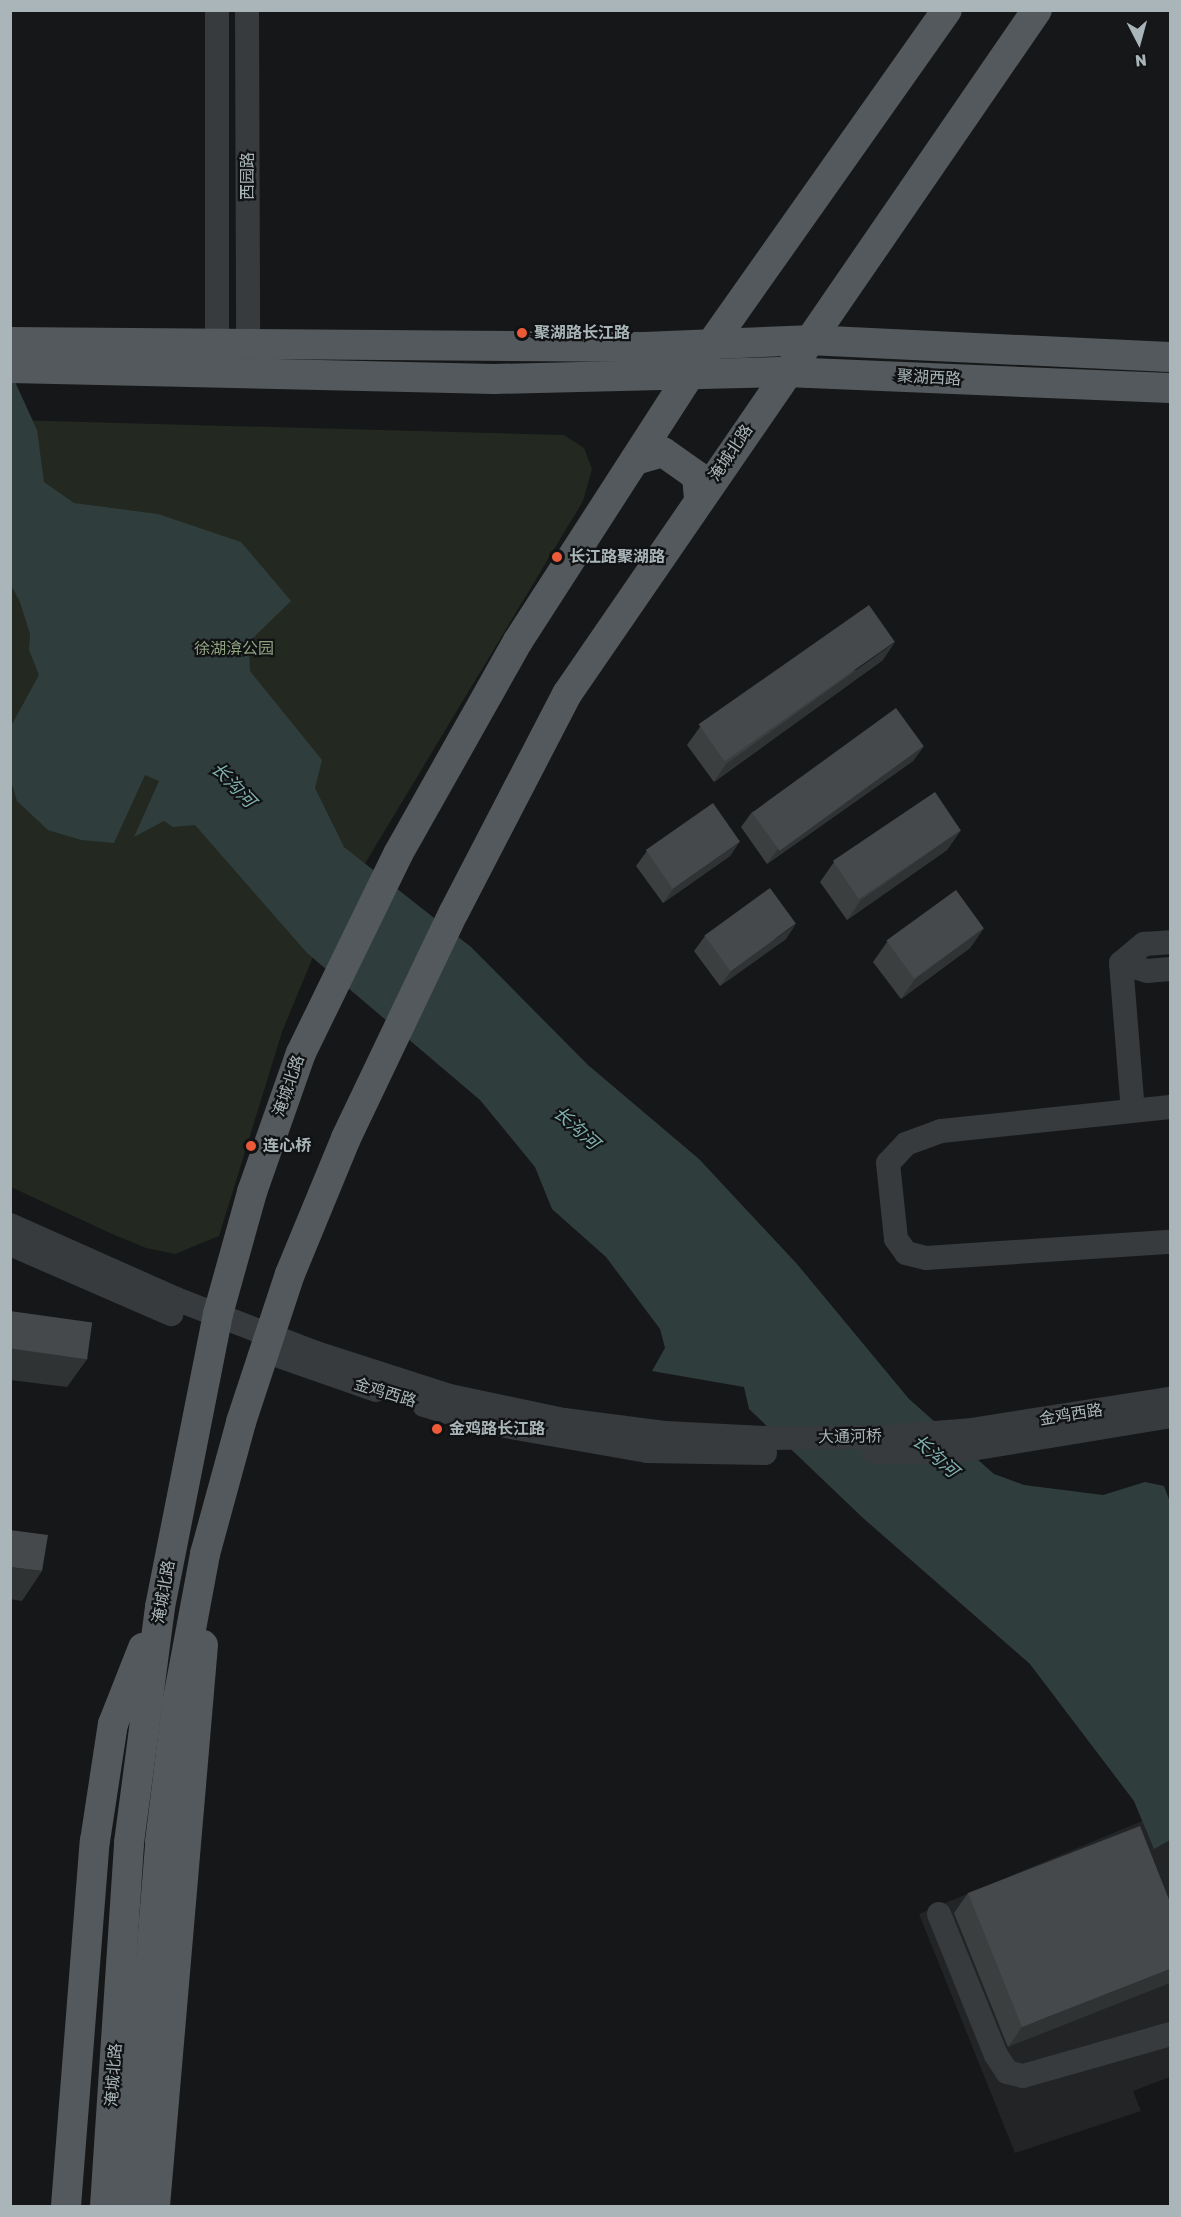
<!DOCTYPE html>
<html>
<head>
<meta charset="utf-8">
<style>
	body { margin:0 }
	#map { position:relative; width:1181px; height:2217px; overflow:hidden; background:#161718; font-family:Rubik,"Noto Sans SC",sans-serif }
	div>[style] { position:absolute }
	.built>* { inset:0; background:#222425 }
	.green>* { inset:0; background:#232820 }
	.water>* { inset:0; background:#2f3e3d }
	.minor>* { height:24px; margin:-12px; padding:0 12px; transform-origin:12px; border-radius:12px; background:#373b3d }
	.major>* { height:30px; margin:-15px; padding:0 15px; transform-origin:15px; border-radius:15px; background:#53595c }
	.wall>* { inset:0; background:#3b3f40 }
	.shaded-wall>* { inset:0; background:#303334 }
	.building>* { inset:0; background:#45494b; transform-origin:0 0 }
	.dots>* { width:16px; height:16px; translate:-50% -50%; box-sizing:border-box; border:3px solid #111213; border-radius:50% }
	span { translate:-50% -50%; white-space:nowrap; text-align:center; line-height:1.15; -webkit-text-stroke:4.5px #111213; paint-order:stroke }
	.street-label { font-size:16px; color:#a9b5b8 }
	.poi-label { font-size:16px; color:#a9b5b8; font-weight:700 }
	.left { translate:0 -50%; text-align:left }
	.park-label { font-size:16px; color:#8fa280 }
	.water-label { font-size:18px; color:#81b2b1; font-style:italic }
	.frame { position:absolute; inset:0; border:12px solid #a9b5b8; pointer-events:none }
	.north { position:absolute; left:1109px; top:12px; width:60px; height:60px; -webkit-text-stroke:4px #111213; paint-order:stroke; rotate:174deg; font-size:16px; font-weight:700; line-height:24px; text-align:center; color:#a9b5b8 }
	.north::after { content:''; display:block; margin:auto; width:21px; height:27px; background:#a9b5b8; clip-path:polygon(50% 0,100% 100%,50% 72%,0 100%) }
</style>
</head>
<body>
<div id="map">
	<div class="built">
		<i style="clip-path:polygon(1170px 1504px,1170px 2077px,1133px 2091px,1141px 2111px,1015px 2153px,919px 1914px,1142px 1821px,1134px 1801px,1030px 1664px)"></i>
	</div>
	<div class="green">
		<i style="clip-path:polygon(11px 420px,564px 435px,584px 448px,592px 469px,583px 501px,322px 935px,282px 1032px,219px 1236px,175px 1254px,146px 1248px,110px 1233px,11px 1187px)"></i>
	</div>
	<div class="water">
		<i style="clip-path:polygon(11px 373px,37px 430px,44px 482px,74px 503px,158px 514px,241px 542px,291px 601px,255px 636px,249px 648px,250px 671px,322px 760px,315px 788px,344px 847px,471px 947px,588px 1065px,699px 1159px,797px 1264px,909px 1399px,994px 1474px,1024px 1485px,1103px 1495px,1145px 1482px,1164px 1486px,1170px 1502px,1170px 1840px,1154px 1849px,1134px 1801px,1030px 1664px,863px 1518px,749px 1409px,744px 1387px,652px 1371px,665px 1348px,660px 1329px,606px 1257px,552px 1209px,535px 1167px,480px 1100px,307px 953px,195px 825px,173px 827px,164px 821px,134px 837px,159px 781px,145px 775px,114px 843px,81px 840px,48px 830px,17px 801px,11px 781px,10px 728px,39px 675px,29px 650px,30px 634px,20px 602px,11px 585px)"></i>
	</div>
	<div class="minor">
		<i style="left:247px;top:10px;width:332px;rotate:89.8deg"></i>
		<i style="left:217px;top:341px;width:331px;rotate:-90deg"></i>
		<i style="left:1121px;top:963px;width:148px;rotate:85.4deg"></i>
		<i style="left:1121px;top:963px;width:30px;rotate:-40deg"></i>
		<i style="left:1144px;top:944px;width:26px;rotate:-4deg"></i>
		<i style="left:1121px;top:963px;width:27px;rotate:17deg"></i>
		<i style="left:1147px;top:971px;width:23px;rotate:-5deg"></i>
		<i style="left:1170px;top:1107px;width:230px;rotate:174deg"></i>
		<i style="left:941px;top:1131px;width:37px;rotate:160deg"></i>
		<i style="left:906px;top:1144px;width:26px;rotate:133deg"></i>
		<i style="left:888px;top:1163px;width:76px;rotate:84deg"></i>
		<i style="left:896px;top:1239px;width:17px;rotate:54deg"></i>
		<i style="left:906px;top:1253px;width:21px;rotate:14deg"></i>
		<i style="left:926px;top:1258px;width:245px;rotate:-3.8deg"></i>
		<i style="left:10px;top:1225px;width:182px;rotate:24deg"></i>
		<i style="left:176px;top:1299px;width:150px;rotate:21.1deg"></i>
		<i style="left:316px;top:1353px;width:141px;rotate:17.8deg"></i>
		<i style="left:450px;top:1396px;width:116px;rotate:11.9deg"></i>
		<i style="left:564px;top:1420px;width:103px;rotate:7.3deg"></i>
		<i style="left:666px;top:1433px;width:99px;rotate:2.9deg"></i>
		<i style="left:765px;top:1438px;width:116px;rotate:-0.5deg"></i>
		<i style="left:881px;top:1437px;width:90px;rotate:-4.4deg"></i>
		<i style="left:971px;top:1430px;width:201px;rotate:-8.9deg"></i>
		<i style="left:10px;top:1244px;width:176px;rotate:23.5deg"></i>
		<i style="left:273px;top:1354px;width:109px;rotate:19.3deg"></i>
		<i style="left:424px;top:1405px;width:55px;rotate:16.8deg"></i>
		<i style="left:477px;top:1421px;width:173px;rotate:10deg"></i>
		<i style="left:647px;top:1451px;width:118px;rotate:1deg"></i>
		<i style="left:874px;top:1452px;width:79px"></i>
		<i style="left:953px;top:1452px;width:220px;rotate:-9.4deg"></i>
		<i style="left:939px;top:1914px;width:152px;rotate:68deg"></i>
		<i style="left:996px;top:2055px;width:20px;rotate:57deg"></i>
		<i style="left:1007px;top:2072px;width:16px;rotate:14deg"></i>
		<i style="left:1023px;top:2076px;width:153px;rotate:-15.9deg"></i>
	</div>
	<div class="major">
		<i style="left:10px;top:342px;width:634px;rotate:0.45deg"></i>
		<i style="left:644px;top:347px;width:164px;rotate:-2.4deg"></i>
		<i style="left:808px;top:340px;width:362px;rotate:2.7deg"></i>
		<i style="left:10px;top:368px;width:484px;rotate:1.3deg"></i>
		<i style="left:494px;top:379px;width:292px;rotate:-1.4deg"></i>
		<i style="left:786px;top:372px;width:384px;rotate:2.4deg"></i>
		<i style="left:635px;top:460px;width:29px;rotate:-16deg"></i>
		<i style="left:663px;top:452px;width:42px;rotate:35.2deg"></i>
		<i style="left:697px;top:476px;width:24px;rotate:85deg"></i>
		<i style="left:66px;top:2206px;width:366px;rotate:-85.5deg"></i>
		<i style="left:95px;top:1841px;width:118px;rotate:-81.3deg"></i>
		<i style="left:113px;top:1724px;width:82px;rotate:-68.5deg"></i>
		<i style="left:105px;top:2206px;width:364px;rotate:-86.2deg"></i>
		<i style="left:129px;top:1843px;width:238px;rotate:-82.5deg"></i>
		<i style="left:160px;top:1607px;width:299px;rotate:-78.8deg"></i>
		<i style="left:218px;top:1314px;width:127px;rotate:-74.4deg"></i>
		<i style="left:252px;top:1192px;width:147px;rotate:-70.6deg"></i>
		<i style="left:301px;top:1053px;width:221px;rotate:-64deg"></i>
		<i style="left:398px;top:854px;width:244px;rotate:-60.6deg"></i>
		<i style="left:518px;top:641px;width:314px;rotate:-57.2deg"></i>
		<i style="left:688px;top:377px;width:449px;rotate:-54.8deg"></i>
		<i style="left:131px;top:2206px;width:365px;rotate:-85.4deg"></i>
		<i style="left:160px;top:1842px;width:139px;rotate:-83deg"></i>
		<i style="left:177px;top:1704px;width:153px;rotate:-79.4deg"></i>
		<i style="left:205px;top:1554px;width:137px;rotate:-74.7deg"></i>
		<i style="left:241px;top:1422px;width:156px;rotate:-71.7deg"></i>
		<i style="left:290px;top:1274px;width:147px;rotate:-67.6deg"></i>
		<i style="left:346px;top:1138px;width:250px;rotate:-64.5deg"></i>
		<i style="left:454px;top:912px;width:246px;rotate:-62.6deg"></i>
		<i style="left:567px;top:694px;width:830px;rotate:-55.51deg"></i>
		<i style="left:155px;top:2206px;width:563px;rotate:-85.11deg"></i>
	</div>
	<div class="wall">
		<i style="clip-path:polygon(883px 660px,714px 782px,687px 745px,700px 727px)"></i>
		<i style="clip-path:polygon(924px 746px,913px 761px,767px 864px,741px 827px,752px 812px)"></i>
		<i style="clip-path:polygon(961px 830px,947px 850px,847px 920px,820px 882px,834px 862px)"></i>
		<i style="clip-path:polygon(740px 841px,730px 856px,663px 903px,636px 866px,647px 851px)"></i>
		<i style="clip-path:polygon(984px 928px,970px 948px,901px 999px,873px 962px,887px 942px)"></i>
		<i style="clip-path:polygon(705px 936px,786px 939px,720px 986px,694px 951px)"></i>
		<i style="clip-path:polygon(968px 1893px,1170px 1902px,1008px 2047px,954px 1913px)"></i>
	</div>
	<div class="shaded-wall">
		<i style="clip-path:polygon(895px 642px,883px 660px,714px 782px,726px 764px)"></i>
		<i style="clip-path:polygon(924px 746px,913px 761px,767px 864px,778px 849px)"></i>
		<i style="clip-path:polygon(961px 830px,947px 850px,847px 920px,861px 900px)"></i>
		<i style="clip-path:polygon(740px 841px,730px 856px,663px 903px,674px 888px)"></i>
		<i style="clip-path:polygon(796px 924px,786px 939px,720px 986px,731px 971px)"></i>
		<i style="clip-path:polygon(984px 928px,970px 948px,901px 999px,915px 979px)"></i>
		<i style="clip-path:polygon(10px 1348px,88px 1358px,67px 1387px,10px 1380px)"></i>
		<i style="clip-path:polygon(10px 1567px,42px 1571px,22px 1601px,10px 1599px)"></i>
		<i style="clip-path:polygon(1170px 1969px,1170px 1983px,1008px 2047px,1022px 2027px)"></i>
	</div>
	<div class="building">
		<i style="left:869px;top:605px;width:45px;height:208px;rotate:55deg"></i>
		<i style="left:896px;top:708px;width:47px;height:178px;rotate:54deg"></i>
		<i style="left:935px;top:792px;width:46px;height:123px;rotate:56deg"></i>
		<i style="left:713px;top:803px;width:47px;height:82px;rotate:55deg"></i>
		<i style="left:770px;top:888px;width:44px;height:81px;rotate:54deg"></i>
		<i style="left:956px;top:890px;width:47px;height:86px;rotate:54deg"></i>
		<i style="left:10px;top:1311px;width:83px;height:37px;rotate:8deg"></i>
		<i style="clip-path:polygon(10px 1530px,48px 1535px,42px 1571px,10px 1567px)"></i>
		<i style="clip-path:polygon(1140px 1826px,1170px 1902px,1170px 1969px,1022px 2027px,968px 1893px)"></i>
	</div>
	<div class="dots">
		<i style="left:522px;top:333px;background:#ec5a3a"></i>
		<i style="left:557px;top:557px;background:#ec5a3a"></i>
		<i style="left:251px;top:1146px;background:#ec5a3a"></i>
		<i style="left:437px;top:1429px;background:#ec5a3a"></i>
	</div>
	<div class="street-label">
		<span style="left:248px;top:176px;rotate:-90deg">西园路</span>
		<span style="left:929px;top:378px;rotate:3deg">聚湖西路</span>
		<span style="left:731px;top:453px;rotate:-56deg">淹城北路</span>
		<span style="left:289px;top:1086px;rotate:-71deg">淹城北路</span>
		<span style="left:385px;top:1393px;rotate:17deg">金鸡西路</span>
		<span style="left:1071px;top:1415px;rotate:-9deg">金鸡西路</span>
		<span style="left:850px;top:1437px;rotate:-1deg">大通河桥</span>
		<span style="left:164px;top:1592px;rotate:-80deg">淹城北路</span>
		<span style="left:114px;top:2075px;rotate:-86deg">淹城北路</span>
	</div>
	<div class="poi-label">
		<span class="left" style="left:534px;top:333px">聚湖路长江路</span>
		<span class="left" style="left:569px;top:557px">长江路聚湖路</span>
		<span class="left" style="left:263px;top:1146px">连心桥</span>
		<span class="left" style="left:449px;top:1429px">金鸡路长江路</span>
	</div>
	<div class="park-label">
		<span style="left:234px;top:649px">徐湖渰公园</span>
	</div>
	<div class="water-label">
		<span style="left:233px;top:785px;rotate:46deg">长沟河</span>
		<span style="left:576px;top:1128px;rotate:42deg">长沟河</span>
		<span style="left:935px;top:1456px;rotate:42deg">长沟河</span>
	</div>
	<div class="frame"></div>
	<div class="north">N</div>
</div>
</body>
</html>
